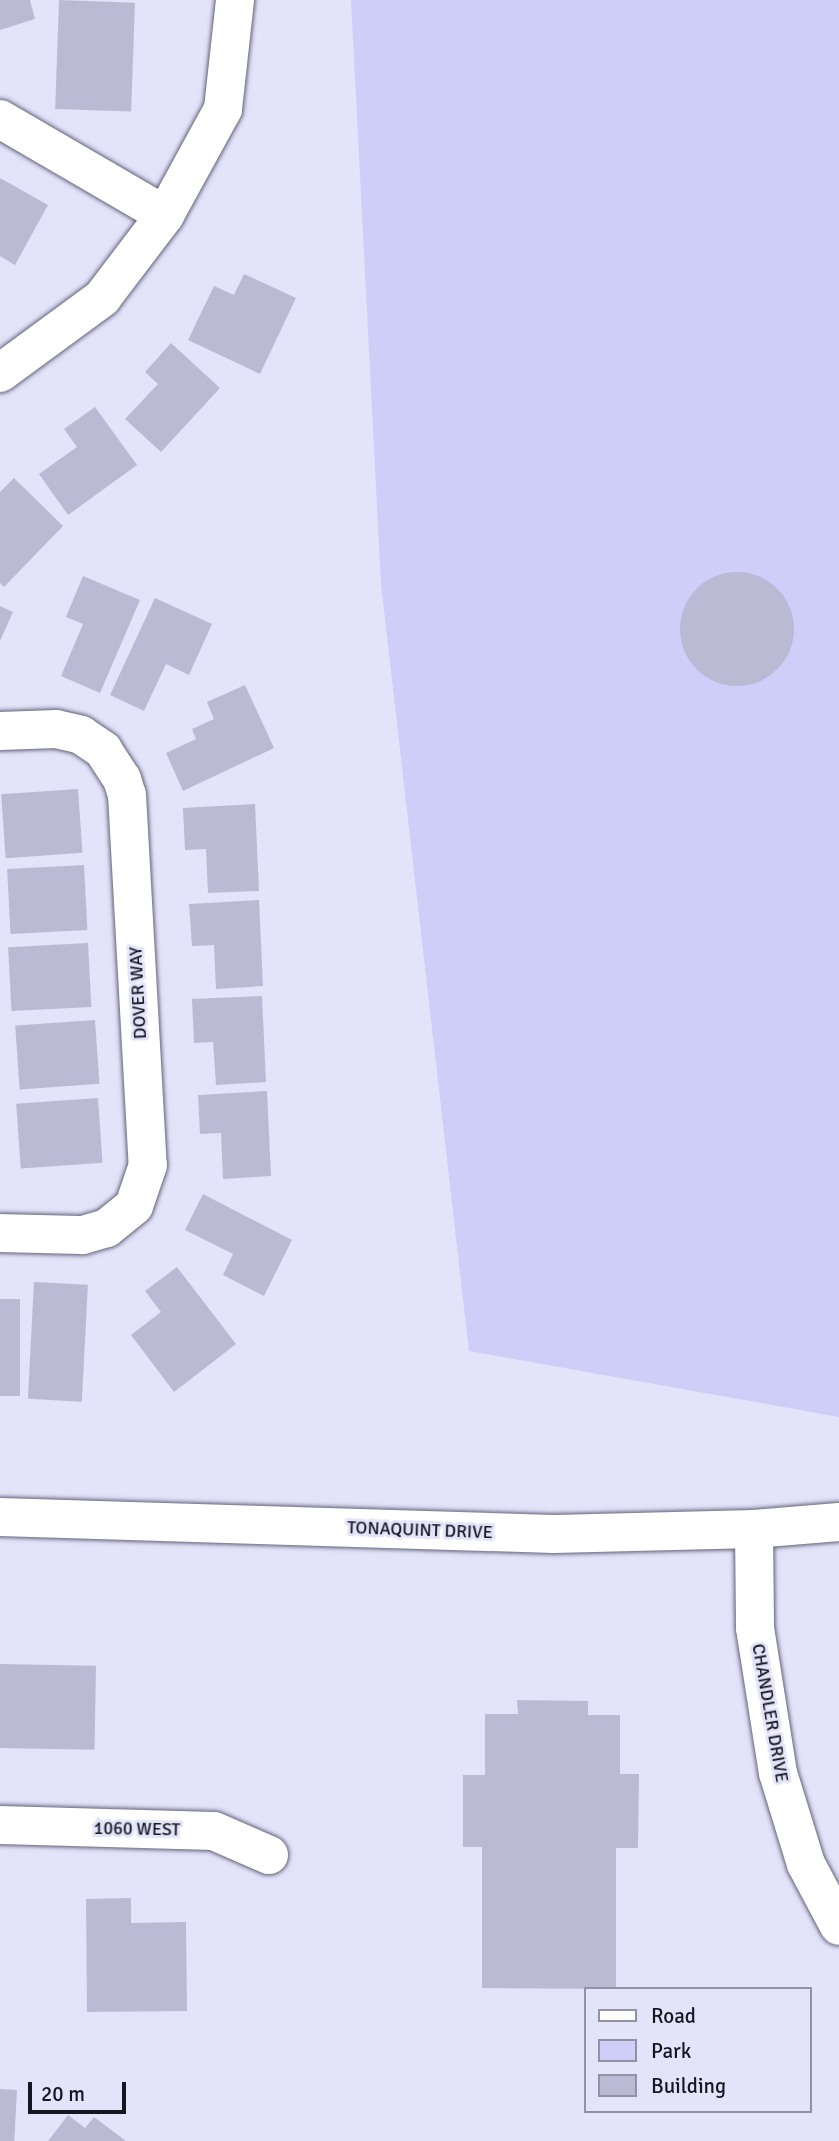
<!DOCTYPE html>
<html>
<head>
<meta charset="utf-8">
<style>
	body { margin:0 }
	#map { position:relative; width:839px; height:2141px; overflow:hidden; background:#e3e4fa; font-family:Signika,sans-serif }
	div>[style] { position:absolute }
	.green>* { inset:0; background:#cecef9 }
	.building>* { inset:0; background:#babad5; transform-origin:0 0 }
	.round { border-radius:50% }
	.roads { filter:drop-shadow(0 0 2px #63637b) drop-shadow(0 0 2px #63637b) }
	.minor>* { height:38px; margin:-19px; padding:0 19px; transform-origin:19px; border-radius:19px; background:#fff }
	span { translate:-50% -50%; white-space:nowrap; text-align:center; line-height:1.15; -webkit-text-stroke:6px #e3e4fa; paint-order:stroke }
	.street-label { font-size:18px; color:#161620 }
	.legend { position:absolute; left:584px; top:1987px; width:228px; height:126px; box-sizing:border-box; background:#e3e4fa; border:2px solid #9192a3; margin:0; padding:9px 12px; list-style:none; font-size:21px; color:#161620 }
	.legend li { display:flex; align-items:center; gap:14px; height:35px }
	.legend b { width:35px; border:2px solid #9192a3 }
	.scale { position:absolute; left:28px; top:2082px; width:98px; height:32px; box-sizing:border-box; border:4px solid #161620; border-top:0; padding-left:9px; font-size:21px; line-height:24px; white-space:nowrap; color:#161620; -webkit-text-stroke:5px #e3e4fa; paint-order:stroke }
</style>
</head>
<body>
<div id="map">
	<div class="green">
		<i style="clip-path:polygon(351px 0,839px 0,839px 1417px,469px 1351px,381px 584px)"></i>
	</div>
	<div class="building">
		<i style="clip-path:polygon(0 0,30px 0,35px 19px,0 30px)"></i>
		<i style="left:59px;top:0;width:76px;height:109px;rotate:2deg"></i>
		<i style="clip-path:polygon(0 178px,48px 205px,15px 265px,0 256px)"></i>
		<i style="clip-path:polygon(244px 274px,296px 298px,260px 374px,188px 340px,214px 286px,234px 295px)"></i>
		<i style="clip-path:polygon(171px 343px,220px 388px,161px 452px,125px 419px,158px 384px,145px 372px)"></i>
		<i style="clip-path:polygon(95px 407px,137px 465px,68px 515px,39px 474px,77px 447px,64px 429px)"></i>
		<i style="clip-path:polygon(14px 478px,63px 526px,4px 587px,0 583px,0 492px)"></i>
		<i class="round" style="left:680px;top:572px;width:114px;height:114px"></i>
		<i style="clip-path:polygon(83px 576px,140px 600px,100px 693px,61px 676px,83px 624px,66px 617px)"></i>
		<i style="clip-path:polygon(155px 598px,212px 624px,189px 675px,166px 664px,144px 711px,110px 695px)"></i>
		<i style="clip-path:polygon(0 606px,13px 612px,0 641px)"></i>
		<i style="clip-path:polygon(245px 685px,274px 748px,183px 791px,166px 753px,196px 739px,192px 729px,214px 719px,207px 702px)"></i>
		<i style="left:78px;top:789px;width:64px;height:77px;rotate:86deg"></i>
		<i style="clip-path:polygon(255px 804px,259px 891px,208px 893px,206px 849px,185px 850px,183px 808px)"></i>
		<i style="left:84px;top:865px;width:65px;height:77px;rotate:87deg"></i>
		<i style="clip-path:polygon(259px 900px,263px 986px,216px 989px,214px 945px,192px 946px,189px 904px)"></i>
		<i style="left:88px;top:943px;width:64px;height:80px;rotate:87deg"></i>
		<i style="clip-path:polygon(262px 996px,266px 1082px,216px 1085px,213px 1042px,194px 1043px,192px 999px)"></i>
		<i style="left:95px;top:1020px;width:64px;height:80px;rotate:86deg"></i>
		<i style="clip-path:polygon(267px 1091px,271px 1176px,223px 1179px,221px 1133px,200px 1134px,198px 1095px)"></i>
		<i style="left:98px;top:1098px;width:65px;height:82px;rotate:86deg"></i>
		<i style="clip-path:polygon(203px 1194px,292px 1240px,264px 1296px,223px 1275px,233px 1254px,185px 1230px)"></i>
		<i style="clip-path:polygon(177px 1267px,236px 1344px,174px 1392px,131px 1335px,161px 1312px,145px 1291px)"></i>
		<i style="left:34px;top:1282px;width:54px;height:117px;rotate:3deg"></i>
		<i style="left:0;top:1299px;width:20px;height:97px"></i>
		<i style="left:0;top:1664px;width:96px;height:84px;rotate:1deg"></i>
		<i style="clip-path:polygon(517px 1700px,588px 1701px,588px 1715px,620px 1715px,620px 1774px,639px 1774px,638px 1848px,616px 1848px,616px 1989px,482px 1988px,482px 1847px,463px 1847px,463px 1775px,485px 1775px,485px 1714px,518px 1714px)"></i>
		<i style="clip-path:polygon(131px 1898px,131px 1923px,186px 1922px,187px 2011px,87px 2012px,86px 1899px)"></i>
		<i style="left:0;top:2089px;width:17px;height:52px;rotate:3deg"></i>
		<i style="clip-path:polygon(68px 2115px,85px 2128px,94px 2117px,126px 2141px,48px 2141px)"></i>
	</div>
	<div class="roads">
		<div class="minor">
			<i style="left:0;top:119px;width:191px;rotate:30.2deg"></i>
			<i style="left:0;top:373px;width:127px;rotate:-36.3deg"></i>
			<i style="left:102px;top:298px;width:104px;rotate:-52.8deg"></i>
			<i style="left:165px;top:215px;width:121px;rotate:-61.3deg"></i>
			<i style="left:223px;top:109px;width:110px;rotate:-83.7deg"></i>
			<i style="left:0;top:731px;width:56px;rotate:-2deg"></i>
			<i style="left:56px;top:729px;width:26px;rotate:13deg"></i>
			<i style="left:81px;top:735px;width:27px;rotate:34deg"></i>
			<i style="left:103px;top:750px;width:35px;rotate:57deg"></i>
			<i style="left:122px;top:779px;width:17px;rotate:73deg"></i>
			<i style="left:127px;top:795px;width:371px;rotate:86.8deg"></i>
			<i style="left:148px;top:1165px;width:43px;rotate:108.9deg"></i>
			<i style="left:134px;top:1206px;width:35px;rotate:141deg"></i>
			<i style="left:107px;top:1228px;width:26px;rotate:164deg"></i>
			<i style="left:82px;top:1235px;width:82px;rotate:-178.6deg"></i>
			<i style="left:0;top:1517px;width:554px;rotate:1.76deg"></i>
			<i style="left:554px;top:1534px;width:200px;rotate:-1.4deg"></i>
			<i style="left:754px;top:1529px;width:85px;rotate:-4.7deg"></i>
			<i style="left:754px;top:1529px;width:99px;rotate:89.4deg"></i>
			<i style="left:755px;top:1628px;width:147px;rotate:81deg"></i>
			<i style="left:778px;top:1773px;width:95px;rotate:72.9deg"></i>
			<i style="left:806px;top:1864px;width:70px;rotate:62deg"></i>
			<i style="left:0;top:1825px;width:214px;rotate:1.6deg"></i>
			<i style="left:214px;top:1831px;width:60px;rotate:23.6deg"></i>
		</div>
	</div>
	<div class="street-label">
		<span style="left:138px;top:993px;rotate:-93deg">DOVER WAY</span>
		<span style="left:420px;top:1530px;rotate:2deg">TONAQUINT DRIVE</span>
		<span style="left:770px;top:1713px;rotate:80deg">CHANDLER DRIVE</span>
		<span style="left:137px;top:1829px;rotate:1deg">1060 WEST</span>
	</div>
	<ul class="legend">
	<li><b style="height:9px;background:#fff"></b>Road</li>
	<li><b style="height:19px;background:#cecef9"></b>Park</li>
	<li><b style="height:19px;background:#babad5"></b>Building</li>
	</ul>
	<div class="scale">20 m</div>
</div>
</body>
</html>
